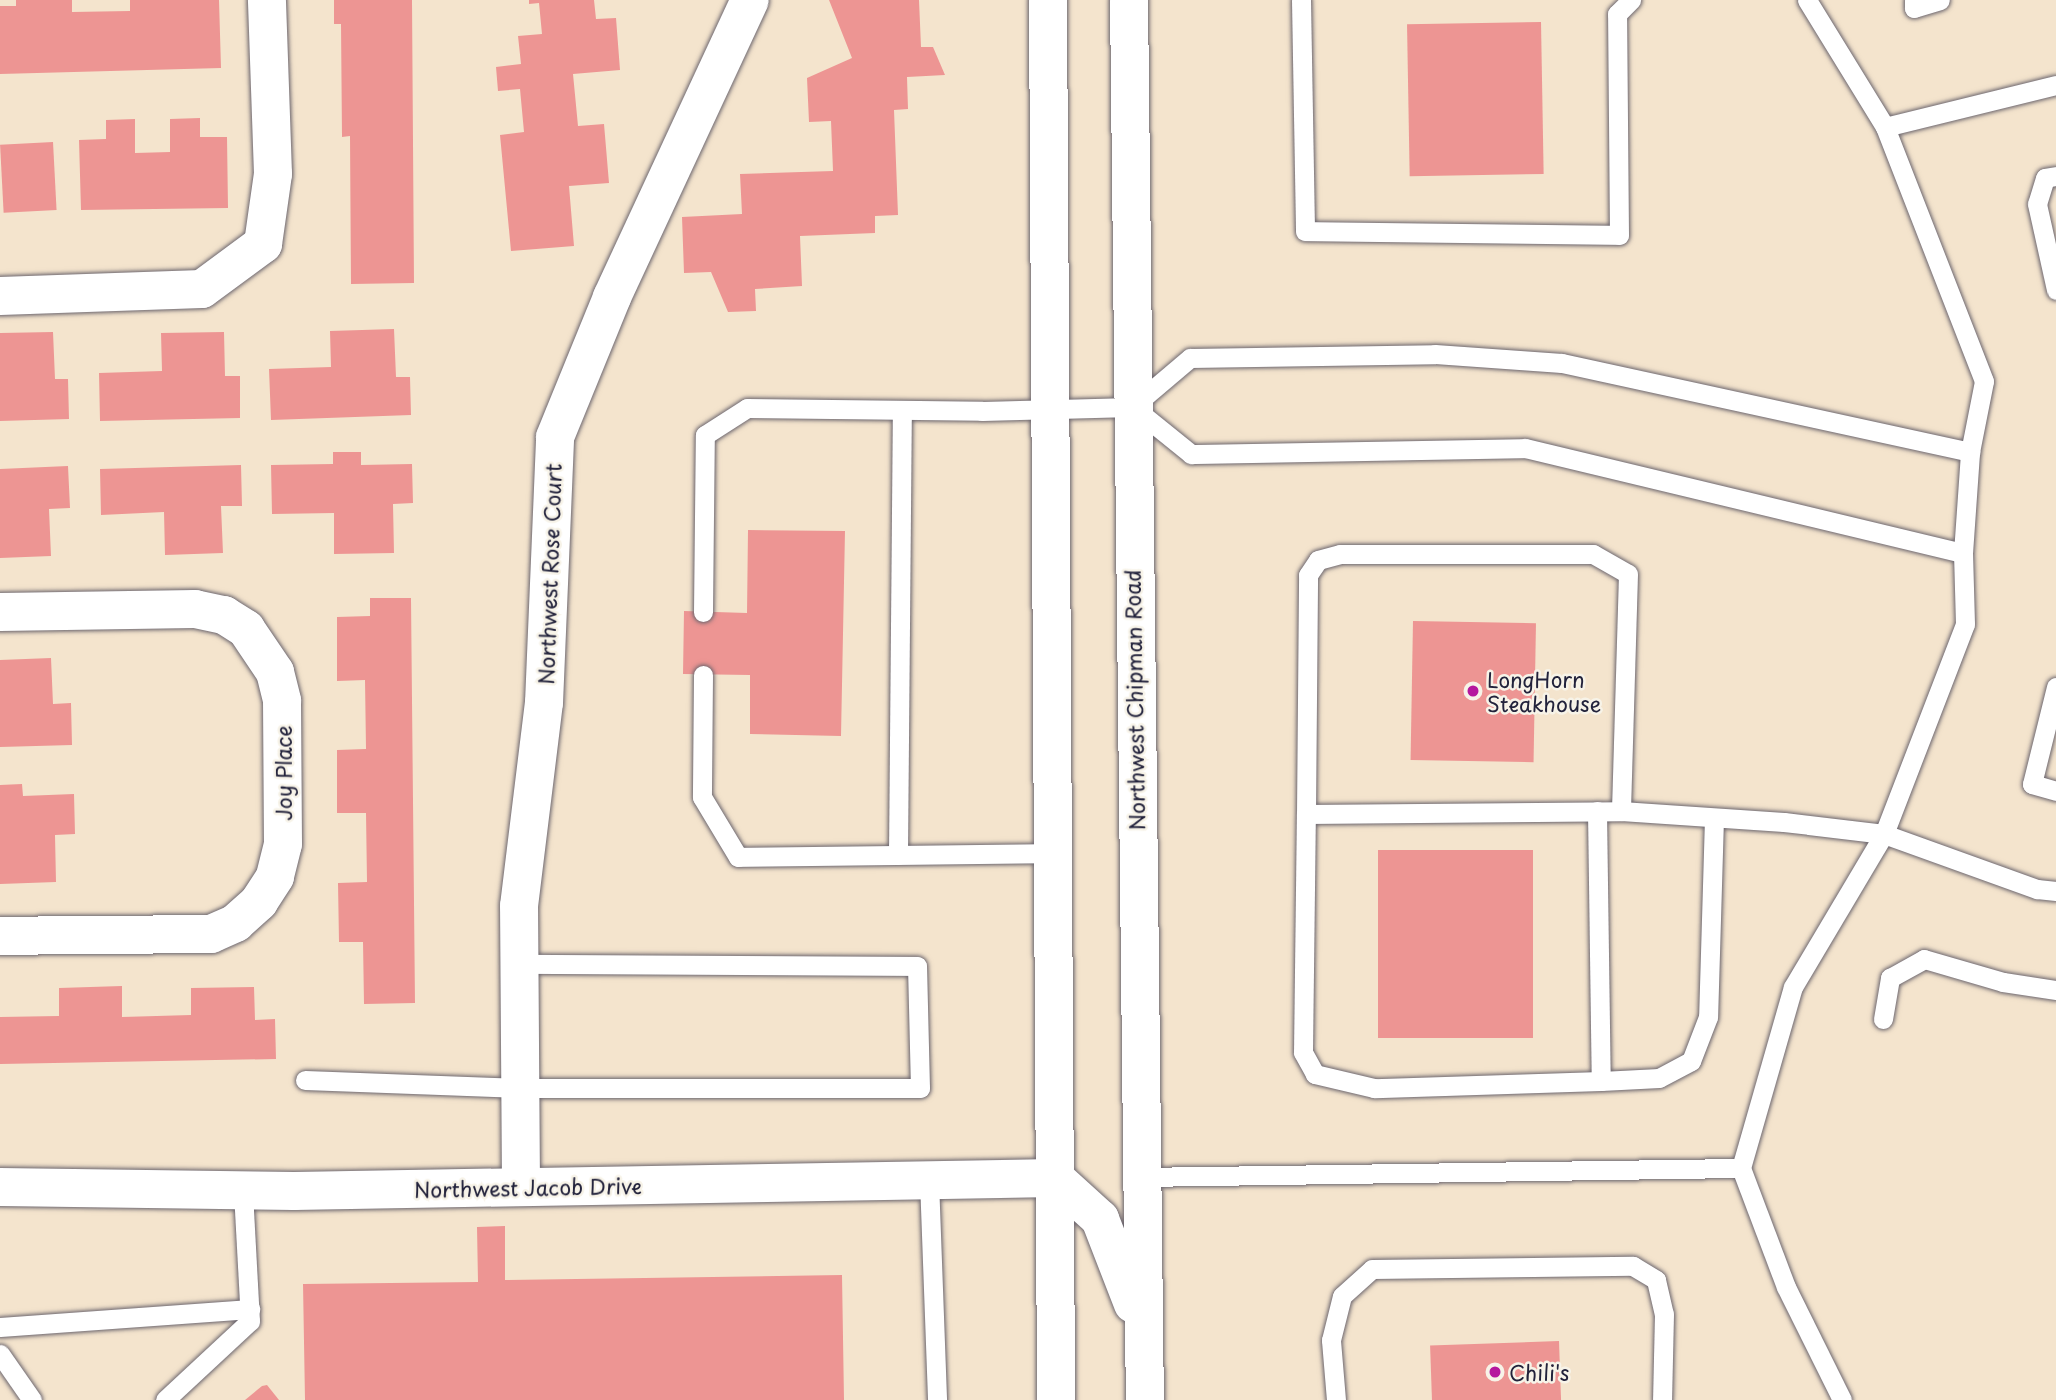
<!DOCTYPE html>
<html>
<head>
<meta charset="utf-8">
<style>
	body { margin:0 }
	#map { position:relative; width:2056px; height:1400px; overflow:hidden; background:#f4e4cd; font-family:"Playpen Sans",sans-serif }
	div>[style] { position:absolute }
	.building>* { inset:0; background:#ed9593; transform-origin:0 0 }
	.roads { filter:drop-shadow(0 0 2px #6c666e) drop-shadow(0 0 2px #6c666e) }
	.lane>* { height:19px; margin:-9.5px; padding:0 9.5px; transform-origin:9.5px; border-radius:9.5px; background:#fff }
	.street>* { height:38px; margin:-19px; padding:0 19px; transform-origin:19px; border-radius:19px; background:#fff }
	.secondary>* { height:38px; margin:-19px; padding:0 19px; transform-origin:19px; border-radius:19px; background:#fff }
	.dots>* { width:19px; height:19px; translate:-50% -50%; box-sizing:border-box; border:4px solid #f7f3e8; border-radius:50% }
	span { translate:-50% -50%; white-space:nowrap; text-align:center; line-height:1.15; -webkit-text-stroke:5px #f7f3e8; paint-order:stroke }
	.street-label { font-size:21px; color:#22223b }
	.poi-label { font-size:21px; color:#22223b }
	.left { translate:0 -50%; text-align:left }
</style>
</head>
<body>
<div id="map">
	<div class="building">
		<i style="clip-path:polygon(16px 0,72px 0,72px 12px,130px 11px,130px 0,219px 0,221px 68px,0 74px,0 6px,16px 6px)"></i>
		<i style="clip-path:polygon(334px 0,412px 0,414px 283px,351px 284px,350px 136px,342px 137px,341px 24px,334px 24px)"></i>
		<i style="clip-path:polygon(529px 0,594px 0,596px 19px,616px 18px,620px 70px,573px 74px,578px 126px,604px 124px,609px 183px,569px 186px,574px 246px,511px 251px,500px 135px,524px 132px,520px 89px,498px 91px,496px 67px,521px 64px,518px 36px,542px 34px,539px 3px,529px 4px)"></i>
		<i style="clip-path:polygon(829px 0,919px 0,921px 47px,933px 47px,945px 75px,907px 77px,908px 109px,894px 110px,898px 215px,875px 216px,875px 233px,800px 236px,802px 286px,755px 289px,756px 311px,728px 312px,711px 272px,684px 273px,682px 217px,742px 214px,740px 174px,833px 171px,831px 121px,809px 122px,807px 78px,852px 58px)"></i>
		<i style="left:1541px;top:22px;width:152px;height:134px;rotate:89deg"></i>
		<i style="clip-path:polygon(200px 118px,200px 137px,227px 137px,228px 208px,81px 210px,79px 140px,106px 139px,106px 120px,135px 119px,135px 153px,170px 152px,170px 119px)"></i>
		<i style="left:53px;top:142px;width:68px;height:53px;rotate:87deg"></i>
		<i style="clip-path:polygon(394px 329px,396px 377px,410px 377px,411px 415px,271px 420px,269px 369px,331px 367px,330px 331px)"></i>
		<i style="clip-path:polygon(53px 332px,55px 379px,68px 379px,69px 419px,0 421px,0 333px)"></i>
		<i style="clip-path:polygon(224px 332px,225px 376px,240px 376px,240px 418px,100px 421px,99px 373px,162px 371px,161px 333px)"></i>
		<i style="clip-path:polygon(333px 452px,361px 452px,361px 465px,412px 464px,413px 503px,393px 504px,394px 553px,334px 554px,334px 513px,272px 514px,271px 465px,333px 464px)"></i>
		<i style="clip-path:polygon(241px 465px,242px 506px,221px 506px,223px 553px,165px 555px,164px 512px,101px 515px,100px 469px)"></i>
		<i style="clip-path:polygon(68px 466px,70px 508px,49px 509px,51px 556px,0 558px,0 469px)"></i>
		<i style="clip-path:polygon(748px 530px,845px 531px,841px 736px,750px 734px,750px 675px,683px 674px,684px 611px,747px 613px)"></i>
		<i style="clip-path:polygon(370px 598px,411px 598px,415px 1003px,364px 1004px,363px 942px,339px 942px,338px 883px,367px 882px,366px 813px,337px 813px,337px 750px,366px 749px,365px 680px,337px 681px,337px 617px,370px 616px)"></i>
		<i style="left:1413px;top:621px;width:123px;height:139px;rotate:1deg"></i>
		<i style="clip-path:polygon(51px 658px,53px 704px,71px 703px,72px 745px,0 747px,0 660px)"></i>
		<i style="clip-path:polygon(22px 784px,23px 796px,74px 794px,75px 834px,55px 835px,56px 882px,0 884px,0 785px)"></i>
		<i style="left:1378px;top:850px;width:155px;height:188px"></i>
		<i style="clip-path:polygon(122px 986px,122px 1017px,191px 1015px,191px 988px,254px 987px,255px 1020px,275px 1019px,276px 1059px,0 1064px,0 1017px,59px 1016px,59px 988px)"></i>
		<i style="clip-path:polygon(505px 1226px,505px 1280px,842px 1275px,844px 1400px,305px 1400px,303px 1284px,478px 1282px,477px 1227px)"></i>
		<i style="left:1559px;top:1341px;width:59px;height:129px;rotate:88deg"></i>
		<i style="clip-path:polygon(267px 1385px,279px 1400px,245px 1400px,262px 1386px)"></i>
	</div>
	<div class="roads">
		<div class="lane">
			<i style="left:1301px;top:0;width:231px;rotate:89deg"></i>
			<i style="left:1305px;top:231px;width:314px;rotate:0.7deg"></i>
			<i style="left:1619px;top:235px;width:221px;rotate:-90.5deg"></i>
			<i style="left:1617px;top:14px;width:20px;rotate:-45deg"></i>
			<i style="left:1807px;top:0;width:149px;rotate:58.4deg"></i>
			<i style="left:1885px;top:127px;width:176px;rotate:-13.8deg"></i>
			<i style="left:1914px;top:0;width:8px;rotate:90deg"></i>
			<i style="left:1914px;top:8px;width:27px;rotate:-17deg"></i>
			<i style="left:2056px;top:176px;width:11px;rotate:170deg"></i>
			<i style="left:2045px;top:178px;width:27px;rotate:107deg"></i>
			<i style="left:2037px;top:204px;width:88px;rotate:77.5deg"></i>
			<i style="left:1133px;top:407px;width:75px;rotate:39deg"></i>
			<i style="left:1191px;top:454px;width:334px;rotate:-1deg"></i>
			<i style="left:1525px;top:448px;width:450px;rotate:13.5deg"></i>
			<i style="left:703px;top:612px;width:177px;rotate:-89.4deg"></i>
			<i style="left:705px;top:435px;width:50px;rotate:-32.7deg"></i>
			<i style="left:747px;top:408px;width:235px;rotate:0.7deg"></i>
			<i style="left:982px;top:411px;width:150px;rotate:-1.5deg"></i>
			<i style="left:1132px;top:407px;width:76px;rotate:-40.2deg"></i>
			<i style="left:1190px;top:358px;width:245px;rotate:-0.9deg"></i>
			<i style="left:1435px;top:354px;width:127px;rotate:4.1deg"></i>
			<i style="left:1562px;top:363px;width:418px;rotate:12.3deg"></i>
			<i style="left:703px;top:675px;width:122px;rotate:90.5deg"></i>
			<i style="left:702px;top:797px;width:70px;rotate:59deg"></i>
			<i style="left:738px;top:857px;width:315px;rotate:-0.7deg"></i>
			<i style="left:2056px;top:687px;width:100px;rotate:103.9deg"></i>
			<i style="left:2032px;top:784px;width:25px;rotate:16deg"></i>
			<i style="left:1597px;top:811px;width:270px;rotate:89.2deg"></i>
			<i style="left:1306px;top:814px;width:239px;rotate:-89.5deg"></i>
			<i style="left:1308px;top:575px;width:18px;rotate:-56deg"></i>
			<i style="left:1318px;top:560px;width:23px;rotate:-15deg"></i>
			<i style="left:1340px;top:554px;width:253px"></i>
			<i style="left:1593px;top:554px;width:40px;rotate:29.7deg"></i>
			<i style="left:1628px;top:574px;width:237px;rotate:91.7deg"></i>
			<i style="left:1714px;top:818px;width:199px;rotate:91.7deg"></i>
			<i style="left:1708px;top:1017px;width:47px;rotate:111.1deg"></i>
			<i style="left:1691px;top:1061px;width:36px;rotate:152deg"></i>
			<i style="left:1659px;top:1078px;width:58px;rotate:177deg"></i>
			<i style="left:1601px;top:1081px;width:227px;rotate:178.2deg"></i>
			<i style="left:1374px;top:1088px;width:61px;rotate:-166.7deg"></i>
			<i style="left:1315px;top:1074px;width:25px;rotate:-119deg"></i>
			<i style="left:1303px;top:1052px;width:238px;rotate:-89.3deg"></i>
			<i style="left:1306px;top:814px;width:315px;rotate:-0.5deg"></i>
			<i style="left:1621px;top:811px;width:163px;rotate:3.9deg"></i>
			<i style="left:1784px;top:822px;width:101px;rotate:6.8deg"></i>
			<i style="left:1884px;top:834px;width:225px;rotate:-68.9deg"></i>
			<i style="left:1965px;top:624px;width:71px;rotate:-91.6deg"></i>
			<i style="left:1963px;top:553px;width:101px;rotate:-86deg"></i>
			<i style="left:1970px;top:452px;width:72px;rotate:-78.8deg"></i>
			<i style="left:1984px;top:381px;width:273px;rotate:-111.3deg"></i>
			<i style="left:898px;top:855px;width:445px;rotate:-89.5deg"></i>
			<i style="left:1883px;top:1019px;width:42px;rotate:-80.3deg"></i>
			<i style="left:1890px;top:978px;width:39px;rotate:-29deg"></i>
			<i style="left:1924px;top:959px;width:82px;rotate:16.2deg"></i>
			<i style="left:2003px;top:982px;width:54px;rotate:8.6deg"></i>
			<i style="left:305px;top:1080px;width:216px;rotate:2.1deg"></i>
			<i style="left:521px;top:1088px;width:399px"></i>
			<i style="left:920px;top:1088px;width:122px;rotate:-91.4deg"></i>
			<i style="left:917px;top:966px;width:398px;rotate:-179.7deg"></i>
			<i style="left:1741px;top:1168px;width:188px;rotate:-74deg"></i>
			<i style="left:1793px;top:987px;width:178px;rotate:-59.3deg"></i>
			<i style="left:1884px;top:834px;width:163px;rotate:19.8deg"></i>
			<i style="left:2037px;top:889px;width:19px;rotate:6deg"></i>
			<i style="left:1139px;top:1177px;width:602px;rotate:-0.86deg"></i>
			<i style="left:1741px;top:1168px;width:127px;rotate:69.3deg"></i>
			<i style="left:1786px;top:1287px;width:126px;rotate:63.6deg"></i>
			<i style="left:929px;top:1180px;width:220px;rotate:87.9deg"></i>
			<i style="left:0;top:1327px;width:251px;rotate:-4.1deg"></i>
			<i style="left:0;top:1354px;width:56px;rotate:55.2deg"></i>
			<i style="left:165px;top:1400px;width:116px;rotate:-42.9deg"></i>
			<i style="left:250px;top:1321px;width:131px;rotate:-93.1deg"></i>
			<i style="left:1336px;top:1400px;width:60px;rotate:-94.8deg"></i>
			<i style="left:1331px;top:1340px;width:45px;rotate:-76deg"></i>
			<i style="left:1342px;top:1296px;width:40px;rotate:-42deg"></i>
			<i style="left:1372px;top:1269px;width:261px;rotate:-0.7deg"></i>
			<i style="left:1633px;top:1266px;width:27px;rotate:31deg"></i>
			<i style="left:1656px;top:1280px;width:35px;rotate:77deg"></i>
			<i style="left:1664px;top:1314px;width:86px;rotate:91.3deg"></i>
		</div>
		<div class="street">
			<i style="left:0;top:296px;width:202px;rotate:-2deg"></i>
			<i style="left:202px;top:289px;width:76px;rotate:-36.4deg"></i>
			<i style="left:263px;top:244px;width:71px;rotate:-81.9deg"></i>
			<i style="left:273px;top:174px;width:174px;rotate:-92deg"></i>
			<i style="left:0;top:612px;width:195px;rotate:-0.9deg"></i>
			<i style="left:195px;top:609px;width:30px;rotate:12deg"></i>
			<i style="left:224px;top:615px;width:26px;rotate:32deg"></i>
			<i style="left:246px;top:629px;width:52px;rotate:56deg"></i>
			<i style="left:275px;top:672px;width:30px;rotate:76deg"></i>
			<i style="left:282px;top:701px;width:143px;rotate:89.6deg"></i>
			<i style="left:283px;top:844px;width:34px;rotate:104deg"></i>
			<i style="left:275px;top:877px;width:30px;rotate:123deg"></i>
			<i style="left:259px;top:902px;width:31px;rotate:138deg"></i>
			<i style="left:236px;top:923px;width:27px;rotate:156deg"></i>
			<i style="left:211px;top:934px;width:211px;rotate:179.5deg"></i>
			<i style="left:0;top:1187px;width:294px;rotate:0.8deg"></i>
			<i style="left:294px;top:1191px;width:761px;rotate:-0.98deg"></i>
			<i style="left:521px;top:1187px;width:281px;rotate:-90.4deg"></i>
			<i style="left:519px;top:906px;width:205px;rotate:-83deg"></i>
			<i style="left:544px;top:703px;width:266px;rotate:-87.6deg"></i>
			<i style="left:555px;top:437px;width:151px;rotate:-67.8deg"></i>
			<i style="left:612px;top:297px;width:327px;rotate:-65.1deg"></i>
		</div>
		<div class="secondary">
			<i style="left:1048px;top:0;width:1400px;rotate:89.67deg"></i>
			<i style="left:1129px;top:0;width:1400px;rotate:89.35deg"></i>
			<i style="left:1055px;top:1178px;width:61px;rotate:42.3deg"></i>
			<i style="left:1100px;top:1219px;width:91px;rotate:68.8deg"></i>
		</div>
	</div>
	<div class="dots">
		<i style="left:1473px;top:691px;background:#b5179e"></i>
		<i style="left:1495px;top:1372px;background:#b5179e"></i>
	</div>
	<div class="street-label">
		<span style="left:549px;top:574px;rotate:-88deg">Northwest Rose Court</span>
		<span style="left:1134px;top:700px;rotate:-91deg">Northwest Chipman Road</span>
		<span style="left:283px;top:773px;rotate:-90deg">Joy Place</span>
		<span style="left:528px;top:1187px;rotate:-1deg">Northwest Jacob Drive</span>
	</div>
	<div class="poi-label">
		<span class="left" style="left:1487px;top:691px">LongHorn<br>Steakhouse</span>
		<span class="left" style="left:1509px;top:1372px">Chili's</span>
	</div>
</div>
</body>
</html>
